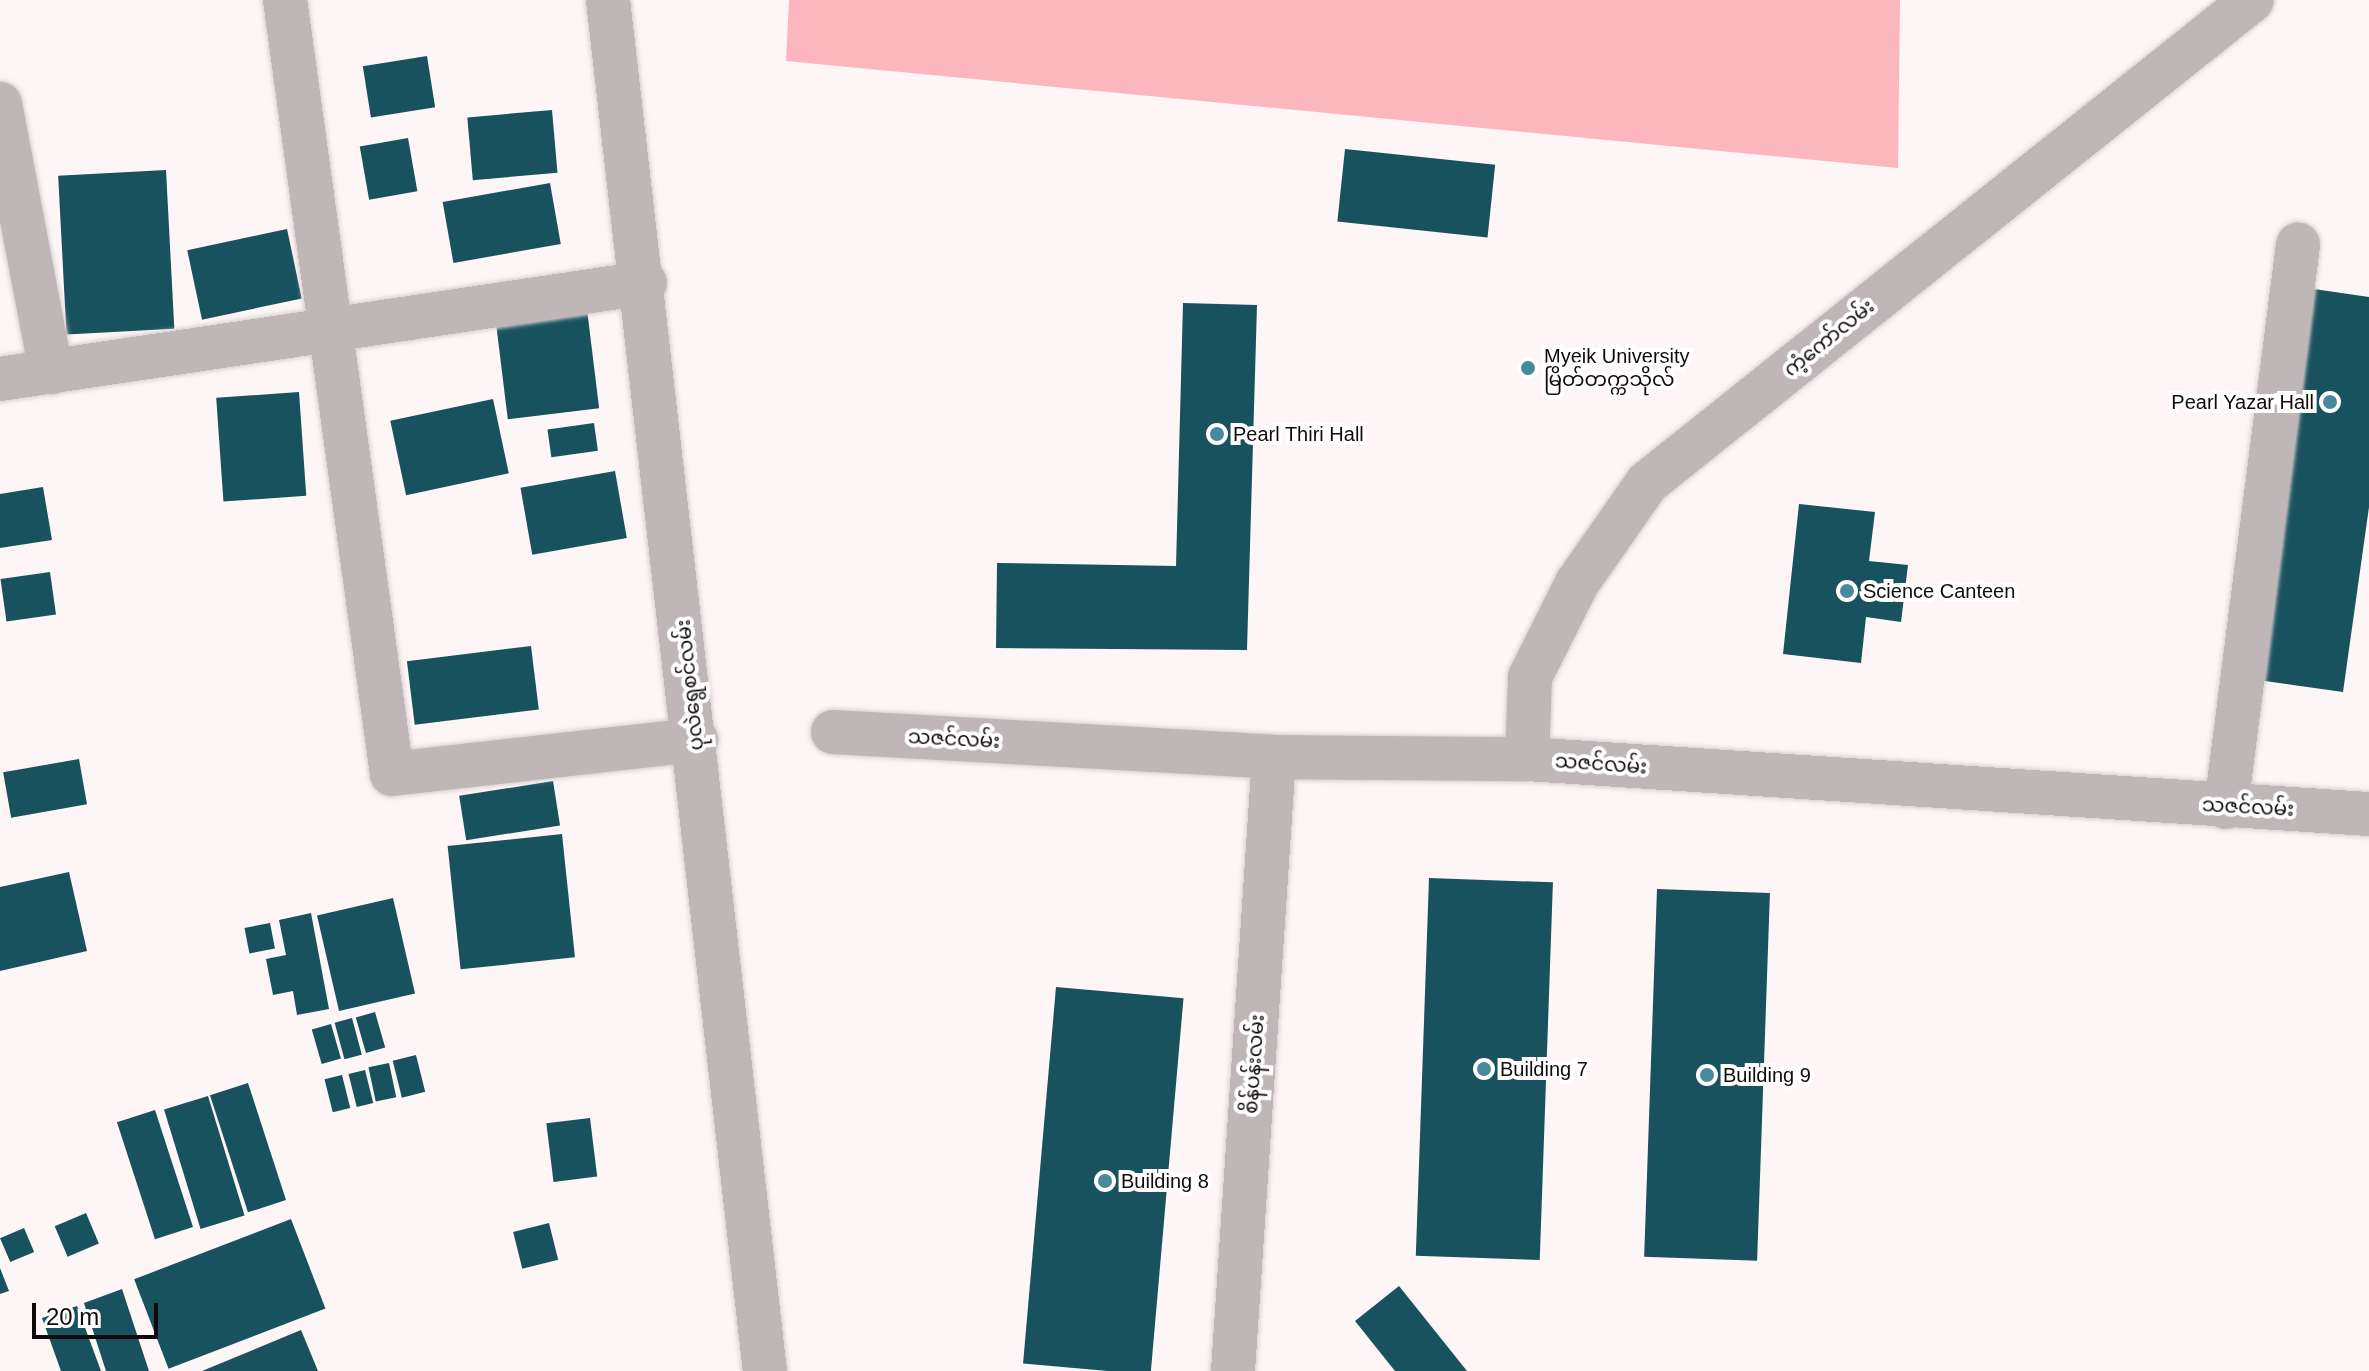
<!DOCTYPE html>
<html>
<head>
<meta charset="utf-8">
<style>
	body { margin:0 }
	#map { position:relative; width:2369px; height:1371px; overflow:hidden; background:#fdf5f6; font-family:Helvetica,"Noto Sans Myanmar",sans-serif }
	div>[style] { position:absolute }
	.green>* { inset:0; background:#fcb7be }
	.building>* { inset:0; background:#19525f; transform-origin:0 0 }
	.roads { filter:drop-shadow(0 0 2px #d7cfd0) drop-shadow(0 0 2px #d7cfd0) }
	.minor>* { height:44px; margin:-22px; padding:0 22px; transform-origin:22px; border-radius:22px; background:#beb6b7 }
	.dots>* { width:22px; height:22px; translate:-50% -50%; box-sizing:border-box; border:4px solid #fff; border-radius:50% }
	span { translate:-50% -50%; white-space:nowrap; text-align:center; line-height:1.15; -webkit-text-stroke:8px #fff; paint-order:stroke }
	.street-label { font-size:20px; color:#100a0b }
	.poi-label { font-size:20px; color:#100a0b }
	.left { translate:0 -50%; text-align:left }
	.right { translate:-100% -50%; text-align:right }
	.scale { position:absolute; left:32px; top:1303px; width:126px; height:36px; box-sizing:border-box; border:4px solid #100a0b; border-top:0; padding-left:10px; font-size:24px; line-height:28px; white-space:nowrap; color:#100a0b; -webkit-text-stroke:6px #fff; paint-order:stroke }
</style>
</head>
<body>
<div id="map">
	<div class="green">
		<i style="clip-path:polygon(789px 0,1900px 0,1898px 168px,786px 61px)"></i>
	</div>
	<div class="building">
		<i style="left:427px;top:56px;width:52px;height:65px;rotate:81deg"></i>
		<i style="left:552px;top:110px;width:63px;height:85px;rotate:85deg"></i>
		<i style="left:408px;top:138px;width:54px;height:49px;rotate:80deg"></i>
		<i style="left:1345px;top:149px;width:151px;height:73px;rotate:6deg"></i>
		<i style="left:166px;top:170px;width:159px;height:108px;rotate:87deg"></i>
		<i style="left:550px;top:183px;width:62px;height:109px;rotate:80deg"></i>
		<i style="left:287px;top:229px;width:71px;height:102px;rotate:78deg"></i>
		<i style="clip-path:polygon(2307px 288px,2369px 297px,2369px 507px,2343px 692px,2251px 679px)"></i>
		<i style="left:585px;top:293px;width:116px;height:92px;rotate:83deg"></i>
		<i style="clip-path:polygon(1183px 303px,1257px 305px,1247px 650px,996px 648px,997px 563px,1176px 566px)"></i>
		<i style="left:299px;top:392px;width:104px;height:83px;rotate:86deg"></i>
		<i style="left:493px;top:399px;width:76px;height:105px;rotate:78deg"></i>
		<i style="left:594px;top:423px;width:28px;height:47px;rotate:82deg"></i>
		<i style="left:615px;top:471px;width:68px;height:96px;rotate:80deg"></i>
		<i style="clip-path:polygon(43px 487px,52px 540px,0 548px,0 494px)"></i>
		<i style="clip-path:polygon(1799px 504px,1875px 512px,1869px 561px,1908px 565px,1901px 622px,1866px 617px,1861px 663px,1783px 654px)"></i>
		<i style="left:50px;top:572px;width:43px;height:50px;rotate:82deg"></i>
		<i style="left:531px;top:646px;width:64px;height:125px;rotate:83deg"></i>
		<i style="left:79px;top:759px;width:46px;height:77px;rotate:80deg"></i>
		<i style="left:553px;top:781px;width:45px;height:95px;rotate:81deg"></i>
		<i style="left:562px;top:834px;width:124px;height:115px;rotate:84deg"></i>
		<i style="clip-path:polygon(69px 872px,87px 951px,0 971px,0 887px)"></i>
		<i style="left:1429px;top:878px;width:124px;height:378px;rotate:2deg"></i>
		<i style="left:1657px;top:889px;width:113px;height:368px;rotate:2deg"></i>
		<i style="left:393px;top:898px;width:98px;height:78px;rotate:77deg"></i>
		<i style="clip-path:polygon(311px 913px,329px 1009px,297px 1015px,293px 991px,273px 995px,266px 959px,286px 955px,279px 920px)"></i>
		<i style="left:270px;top:923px;width:26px;height:26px;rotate:79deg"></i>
		<i style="left:1056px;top:987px;width:128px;height:378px;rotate:5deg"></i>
		<i style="left:375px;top:1012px;width:37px;height:20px;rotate:74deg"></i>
		<i style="left:352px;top:1018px;width:38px;height:18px;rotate:75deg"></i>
		<i style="left:331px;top:1024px;width:36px;height:20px;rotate:74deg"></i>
		<i style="left:416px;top:1055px;width:38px;height:24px;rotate:76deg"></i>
		<i style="left:389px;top:1063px;width:35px;height:21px;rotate:78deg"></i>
		<i style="left:365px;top:1070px;width:34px;height:17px;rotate:76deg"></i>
		<i style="left:342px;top:1075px;width:34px;height:18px;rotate:76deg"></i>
		<i style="left:248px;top:1083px;width:123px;height:40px;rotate:72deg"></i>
		<i style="left:208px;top:1096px;width:125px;height:46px;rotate:73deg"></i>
		<i style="left:155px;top:1110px;width:123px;height:40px;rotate:72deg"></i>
		<i style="left:590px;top:1118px;width:59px;height:44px;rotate:83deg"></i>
		<i style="left:86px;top:1213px;width:33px;height:34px;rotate:67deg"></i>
		<i style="left:291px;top:1219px;width:96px;height:168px;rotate:69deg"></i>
		<i style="left:549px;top:1223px;width:38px;height:37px;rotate:76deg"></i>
		<i style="left:24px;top:1228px;width:26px;height:26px;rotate:67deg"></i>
		<i style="clip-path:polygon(0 1268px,9px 1291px,0 1294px)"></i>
		<i style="clip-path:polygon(1399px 1286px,1467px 1371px,1395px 1371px,1355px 1321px)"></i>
		<i style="clip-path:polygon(122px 1289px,149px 1371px,106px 1371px,84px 1303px)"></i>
		<i style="clip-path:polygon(77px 1306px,101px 1371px,61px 1371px,42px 1318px)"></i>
		<i style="clip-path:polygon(301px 1330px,318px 1371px,202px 1371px)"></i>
	</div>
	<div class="roads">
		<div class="minor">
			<i style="left:285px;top:0;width:781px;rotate:82.13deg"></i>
			<i style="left:392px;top:774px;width:306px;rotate:-6.4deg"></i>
			<i style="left:608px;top:0;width:1380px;rotate:83.47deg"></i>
			<i style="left:0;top:104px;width:273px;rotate:79.2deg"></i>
			<i style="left:0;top:379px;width:652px;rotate:-8.47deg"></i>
			<i style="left:833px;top:732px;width:442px;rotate:3.2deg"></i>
			<i style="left:1274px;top:757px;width:253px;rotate:0.5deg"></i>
			<i style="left:1527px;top:759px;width:844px;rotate:3.74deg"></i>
			<i style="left:1527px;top:759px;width:82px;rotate:-87.9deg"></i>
			<i style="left:1530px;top:677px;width:105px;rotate:-63.4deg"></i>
			<i style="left:1577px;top:583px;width:122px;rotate:-55deg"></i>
			<i style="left:1647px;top:483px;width:774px;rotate:-38.6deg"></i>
			<i style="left:2226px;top:807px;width:567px;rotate:-82.7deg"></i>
			<i style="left:1233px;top:1371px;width:615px;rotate:-86.18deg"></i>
		</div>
	</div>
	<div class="dots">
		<i style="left:1528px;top:368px;background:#488a9b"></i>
		<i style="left:2330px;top:402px;background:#488a9b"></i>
		<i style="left:1217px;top:434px;background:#488a9b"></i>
		<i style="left:1847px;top:591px;background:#488a9b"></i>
		<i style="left:1484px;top:1069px;background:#488a9b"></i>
		<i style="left:1707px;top:1075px;background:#488a9b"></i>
		<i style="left:1105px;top:1181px;background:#488a9b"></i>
	</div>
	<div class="street-label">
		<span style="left:1829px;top:338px;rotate:-39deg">ကံ့ကော်လမ်း</span>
		<span style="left:690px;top:685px;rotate:-96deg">ပုလဲရွေစင်လမ်း</span>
		<span style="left:954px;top:739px;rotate:3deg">သဇင်လမ်း</span>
		<span style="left:1601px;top:764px;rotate:4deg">သဇင်လမ်း</span>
		<span style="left:2248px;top:807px;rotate:3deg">သဇင်လမ်း</span>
		<span style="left:1254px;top:1064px;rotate:-86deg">စိန်ပန်းလမ်း</span>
	</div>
	<div class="poi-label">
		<span class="left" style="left:1544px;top:368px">Myeik University<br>မြိတ်တက္ကသိုလ်</span>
		<span class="right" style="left:2314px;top:402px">Pearl Yazar Hall</span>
		<span class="left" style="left:1233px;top:434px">Pearl Thiri Hall</span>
		<span class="left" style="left:1863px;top:591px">Science Canteen</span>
		<span class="left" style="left:1500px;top:1069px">Building 7</span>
		<span class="left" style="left:1723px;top:1075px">Building 9</span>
		<span class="left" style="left:1121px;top:1181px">Building 8</span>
	</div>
	<div class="scale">20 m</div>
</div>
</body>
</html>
